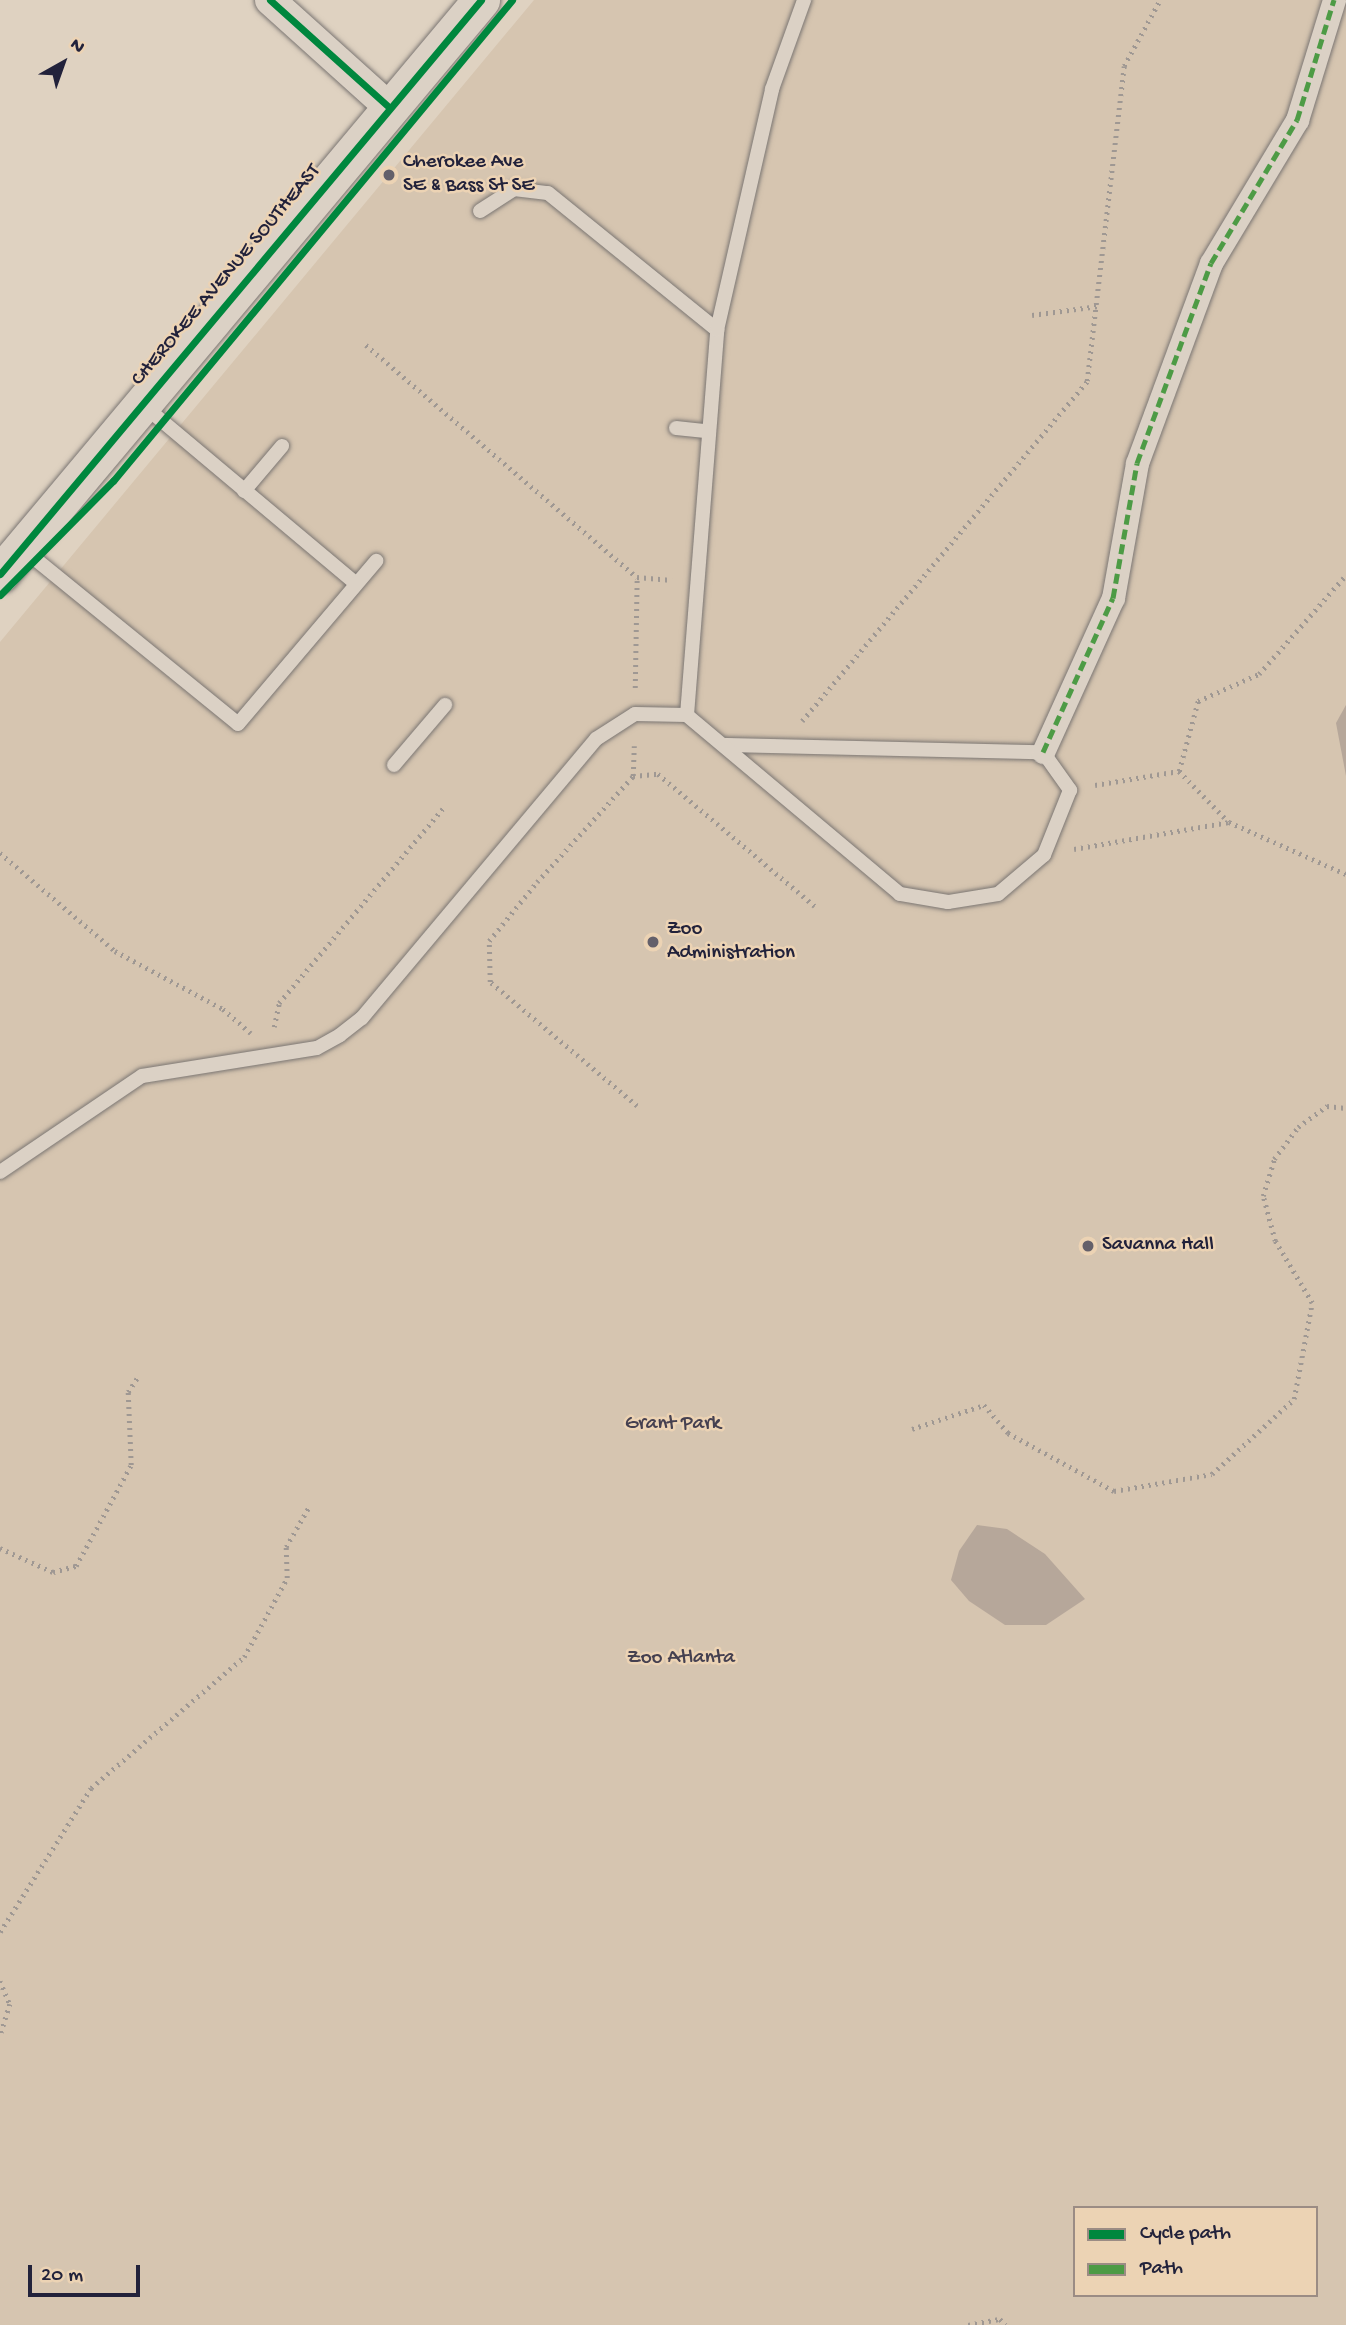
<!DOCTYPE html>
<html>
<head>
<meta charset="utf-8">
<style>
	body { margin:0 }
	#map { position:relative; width:1346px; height:2325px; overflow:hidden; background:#dfd2c1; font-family:"Gochi Hand",sans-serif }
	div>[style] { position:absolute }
	.green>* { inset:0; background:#d6c5b0 }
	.water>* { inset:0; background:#b6a79a }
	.path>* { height:4.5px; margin-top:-2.25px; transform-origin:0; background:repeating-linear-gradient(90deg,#9f9893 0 2px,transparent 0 7px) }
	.roads { filter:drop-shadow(0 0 2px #7b7673) drop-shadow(0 0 2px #7b7673) }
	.service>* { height:14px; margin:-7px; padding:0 7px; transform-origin:7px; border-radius:7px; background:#dbd1c5 }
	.pedestrian>* { height:23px; margin:-11.5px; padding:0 11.5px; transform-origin:11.5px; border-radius:11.5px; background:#dbd1c5 }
	.minor>* { height:30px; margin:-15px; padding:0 15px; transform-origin:15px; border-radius:15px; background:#dbd1c5 }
	.tertiary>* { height:37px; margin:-18.5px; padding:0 18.5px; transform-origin:18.5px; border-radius:18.5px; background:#dbd1c5 }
	.quiet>* { height:5px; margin-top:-2.5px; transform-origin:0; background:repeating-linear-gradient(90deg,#4d9b45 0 10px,transparent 0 15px) }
	.cycleway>* { height:7px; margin:-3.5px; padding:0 3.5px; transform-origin:3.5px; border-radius:3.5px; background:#00873e }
	.dots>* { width:19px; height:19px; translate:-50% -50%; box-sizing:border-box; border:4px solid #ecd3b4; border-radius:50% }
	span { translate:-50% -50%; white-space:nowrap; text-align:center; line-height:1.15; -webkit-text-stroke:5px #ecd3b4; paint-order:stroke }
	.poi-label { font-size:21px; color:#22223b }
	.left { translate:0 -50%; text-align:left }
	.street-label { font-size:21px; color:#22223b }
	.park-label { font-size:21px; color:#454050 }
	.legend { position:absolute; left:1073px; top:2206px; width:245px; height:91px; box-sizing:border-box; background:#ecd3b4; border:2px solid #9b8c84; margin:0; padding:9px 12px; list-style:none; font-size:21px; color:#22223b }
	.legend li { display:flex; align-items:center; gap:14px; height:35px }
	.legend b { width:35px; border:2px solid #9b8c84 }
	.north { position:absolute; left:28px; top:28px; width:70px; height:70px; -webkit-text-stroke:5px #ecd3b4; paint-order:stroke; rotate:40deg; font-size:19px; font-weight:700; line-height:28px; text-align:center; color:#22223b }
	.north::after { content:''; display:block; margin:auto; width:24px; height:32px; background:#22223b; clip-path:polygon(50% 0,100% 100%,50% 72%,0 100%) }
	.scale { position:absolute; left:28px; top:2265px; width:112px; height:32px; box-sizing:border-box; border:4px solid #22223b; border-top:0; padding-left:9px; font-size:21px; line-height:24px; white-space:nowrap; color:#22223b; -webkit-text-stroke:5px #ecd3b4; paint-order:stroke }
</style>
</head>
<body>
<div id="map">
	<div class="green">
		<i style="clip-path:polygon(evenodd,534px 0,1346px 0,1346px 2325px,0 2325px,0 642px,534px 0,1075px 2208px,1316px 2208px,1316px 2295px,1075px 2295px,1075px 2208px)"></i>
	</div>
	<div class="water">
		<i style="clip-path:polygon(1346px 705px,1346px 776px,1336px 723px)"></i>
		<i style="clip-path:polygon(977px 1525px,1007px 1529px,1045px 1554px,1085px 1599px,1046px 1625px,1005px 1625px,969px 1601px,951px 1580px,959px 1551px)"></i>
	</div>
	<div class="path">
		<i style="left:1032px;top:315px;width:67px;rotate:-7.8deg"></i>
		<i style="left:366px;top:345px;width:357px;rotate:40.6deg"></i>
		<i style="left:637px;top:577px;width:35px;rotate:5deg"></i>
		<i style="left:635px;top:688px;width:111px;rotate:-89deg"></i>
		<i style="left:802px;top:721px;width:444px;rotate:-50deg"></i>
		<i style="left:1087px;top:381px;width:317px;rotate:-83.3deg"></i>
		<i style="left:1124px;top:66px;width:75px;rotate:-61.4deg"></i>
		<i style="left:1179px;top:771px;width:71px;rotate:45.6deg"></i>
		<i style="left:1229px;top:822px;width:128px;rotate:24deg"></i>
		<i style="left:633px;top:776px;width:30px;rotate:-88deg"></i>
		<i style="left:1095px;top:785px;width:85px;rotate:-9.5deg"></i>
		<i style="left:1179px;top:771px;width:73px;rotate:-74.8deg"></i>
		<i style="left:1198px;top:701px;width:67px;rotate:-23.9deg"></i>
		<i style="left:1259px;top:674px;width:132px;rotate:-48.7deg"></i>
		<i style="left:1074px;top:849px;width:156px;rotate:-9.9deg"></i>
		<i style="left:0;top:853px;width:151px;rotate:40.4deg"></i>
		<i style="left:115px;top:951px;width:123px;rotate:28.2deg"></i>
		<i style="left:223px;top:1009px;width:37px;rotate:41deg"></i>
		<i style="left:274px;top:1027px;width:25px;rotate:-78deg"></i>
		<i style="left:279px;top:1003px;width:258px;rotate:-49.9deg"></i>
		<i style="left:637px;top:1106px;width:192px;rotate:-139.9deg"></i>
		<i style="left:490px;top:982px;width:41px;rotate:-91.4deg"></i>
		<i style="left:489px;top:941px;width:76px;rotate:-50.9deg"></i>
		<i style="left:537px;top:882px;width:143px;rotate:-47.8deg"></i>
		<i style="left:633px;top:776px;width:25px;rotate:-5deg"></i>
		<i style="left:658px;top:774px;width:205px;rotate:40.1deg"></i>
		<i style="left:912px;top:1429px;width:76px;rotate:-18.4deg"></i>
		<i style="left:984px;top:1405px;width:37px;rotate:49deg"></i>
		<i style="left:1008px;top:1433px;width:121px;rotate:28.7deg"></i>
		<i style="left:1114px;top:1491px;width:99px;rotate:-9.8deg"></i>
		<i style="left:1212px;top:1474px;width:111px;rotate:-42.4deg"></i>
		<i style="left:1294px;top:1399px;width:98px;rotate:-79.4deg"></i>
		<i style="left:1312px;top:1303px;width:72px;rotate:-120.8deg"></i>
		<i style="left:1275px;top:1241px;width:47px;rotate:-104.9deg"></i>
		<i style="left:1263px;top:1196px;width:39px;rotate:-73deg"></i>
		<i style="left:1274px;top:1159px;width:40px;rotate:-53deg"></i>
		<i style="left:1298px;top:1127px;width:36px;rotate:-36deg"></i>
		<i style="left:1327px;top:1106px;width:19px;rotate:6deg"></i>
		<i style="left:0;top:1548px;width:58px;rotate:24.4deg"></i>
		<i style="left:53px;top:1572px;width:24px;rotate:-15deg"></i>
		<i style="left:76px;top:1566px;width:115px;rotate:-61.4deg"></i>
		<i style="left:131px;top:1465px;width:73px;rotate:-92.4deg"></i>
		<i style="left:128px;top:1392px;width:17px;rotate:-57deg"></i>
		<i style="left:0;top:1932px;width:170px;rotate:-57.7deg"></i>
		<i style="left:91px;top:1788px;width:201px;rotate:-40.6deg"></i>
		<i style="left:244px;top:1657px;width:90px;rotate:-61.4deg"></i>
		<i style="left:287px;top:1578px;width:31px;rotate:-92deg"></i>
		<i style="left:286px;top:1547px;width:48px;rotate:-60.3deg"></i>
		<i style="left:0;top:1981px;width:25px;rotate:67deg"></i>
		<i style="left:10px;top:2004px;width:34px;rotate:107deg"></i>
		<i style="left:968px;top:2325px;width:33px;rotate:-11deg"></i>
		<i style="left:1000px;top:2319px;width:8px;rotate:45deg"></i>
	</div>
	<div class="roads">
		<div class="service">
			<i style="left:480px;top:211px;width:40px;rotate:-32.9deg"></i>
			<i style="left:514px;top:189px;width:34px;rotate:7deg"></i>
			<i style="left:548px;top:193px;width:218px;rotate:39deg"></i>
			<i style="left:143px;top:405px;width:278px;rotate:40deg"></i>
			<i style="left:676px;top:428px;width:30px;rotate:6deg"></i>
			<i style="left:244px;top:491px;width:59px;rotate:-49.8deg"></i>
			<i style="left:23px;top:549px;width:277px;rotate:39.1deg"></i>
			<i style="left:238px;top:724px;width:214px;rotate:-49.7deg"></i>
			<i style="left:724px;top:745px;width:319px;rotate:1.3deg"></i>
			<i style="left:1043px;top:752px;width:47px;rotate:54.6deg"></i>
			<i style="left:1070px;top:790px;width:70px;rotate:111.8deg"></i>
			<i style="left:1044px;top:855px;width:60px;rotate:139.7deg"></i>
			<i style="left:998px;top:894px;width:51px;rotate:170.9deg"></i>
			<i style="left:948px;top:902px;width:49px;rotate:-170.5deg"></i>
			<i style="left:900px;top:894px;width:278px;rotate:-140deg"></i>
			<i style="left:687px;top:715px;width:386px;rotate:-85.5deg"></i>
			<i style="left:717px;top:330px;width:247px;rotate:-77.1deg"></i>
			<i style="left:772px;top:89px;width:95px;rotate:-70.2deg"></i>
			<i style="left:394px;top:765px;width:79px;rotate:-49.6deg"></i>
			<i style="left:0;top:1172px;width:171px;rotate:-34.1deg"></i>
			<i style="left:142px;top:1076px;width:177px;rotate:-9.1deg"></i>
			<i style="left:317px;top:1048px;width:26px;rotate:-29deg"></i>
			<i style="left:340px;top:1035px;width:28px;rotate:-38deg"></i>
			<i style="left:362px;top:1018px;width:364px;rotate:-50deg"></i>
			<i style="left:596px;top:739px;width:46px;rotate:-32.7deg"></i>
			<i style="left:635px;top:714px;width:52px;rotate:1.1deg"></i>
		</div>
		<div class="pedestrian">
			<i style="left:1043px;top:752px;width:169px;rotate:-65.6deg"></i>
			<i style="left:1113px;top:598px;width:137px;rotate:-79.9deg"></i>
			<i style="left:1137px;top:463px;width:213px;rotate:-69.7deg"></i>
			<i style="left:1211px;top:263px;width:167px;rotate:-59deg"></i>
			<i style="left:1297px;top:120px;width:126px;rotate:-72.9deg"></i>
		</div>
		<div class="minor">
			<i style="left:270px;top:0;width:161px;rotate:42deg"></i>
		</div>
		<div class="tertiary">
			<i style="left:0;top:574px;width:749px;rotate:-50.04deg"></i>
		</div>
	</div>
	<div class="quiet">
		<i style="left:1043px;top:752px;width:169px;rotate:-65.6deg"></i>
		<i style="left:1113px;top:598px;width:137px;rotate:-79.9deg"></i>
		<i style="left:1137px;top:463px;width:213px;rotate:-69.7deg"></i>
		<i style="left:1211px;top:263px;width:167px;rotate:-59deg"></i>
		<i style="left:1297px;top:120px;width:126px;rotate:-72.9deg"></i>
	</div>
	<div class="cycleway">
		<i style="left:270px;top:0;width:161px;rotate:42deg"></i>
		<i style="left:0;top:574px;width:749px;rotate:-50.04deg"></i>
		<i style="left:0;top:595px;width:161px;rotate:-45.3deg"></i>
		<i style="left:113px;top:481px;width:625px;rotate:-50.32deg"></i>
	</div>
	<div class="dots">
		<i style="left:389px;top:175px;background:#64606a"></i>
		<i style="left:653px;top:942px;background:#64606a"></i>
		<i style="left:1088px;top:1246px;background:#64606a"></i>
	</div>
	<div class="poi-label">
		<span class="left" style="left:403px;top:175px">Cherokee Ave<br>SE &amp; Bass St SE</span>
		<span class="left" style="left:667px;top:942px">Zoo<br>Administration</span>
		<span class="left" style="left:1102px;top:1246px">Savanna Hall</span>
	</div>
	<div class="street-label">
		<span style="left:227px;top:276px;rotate:-50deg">CHEROKEE AVENUE SOUTHEAST</span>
	</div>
	<div class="park-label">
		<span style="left:673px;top:1425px">Grant Park</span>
		<span style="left:681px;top:1659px">Zoo Atlanta</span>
	</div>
	<ul class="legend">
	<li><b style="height:9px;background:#00873e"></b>Cycle path</li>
	<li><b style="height:9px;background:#4d9b45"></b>Path</li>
	</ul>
	<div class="north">N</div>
	<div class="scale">20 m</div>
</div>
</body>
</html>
